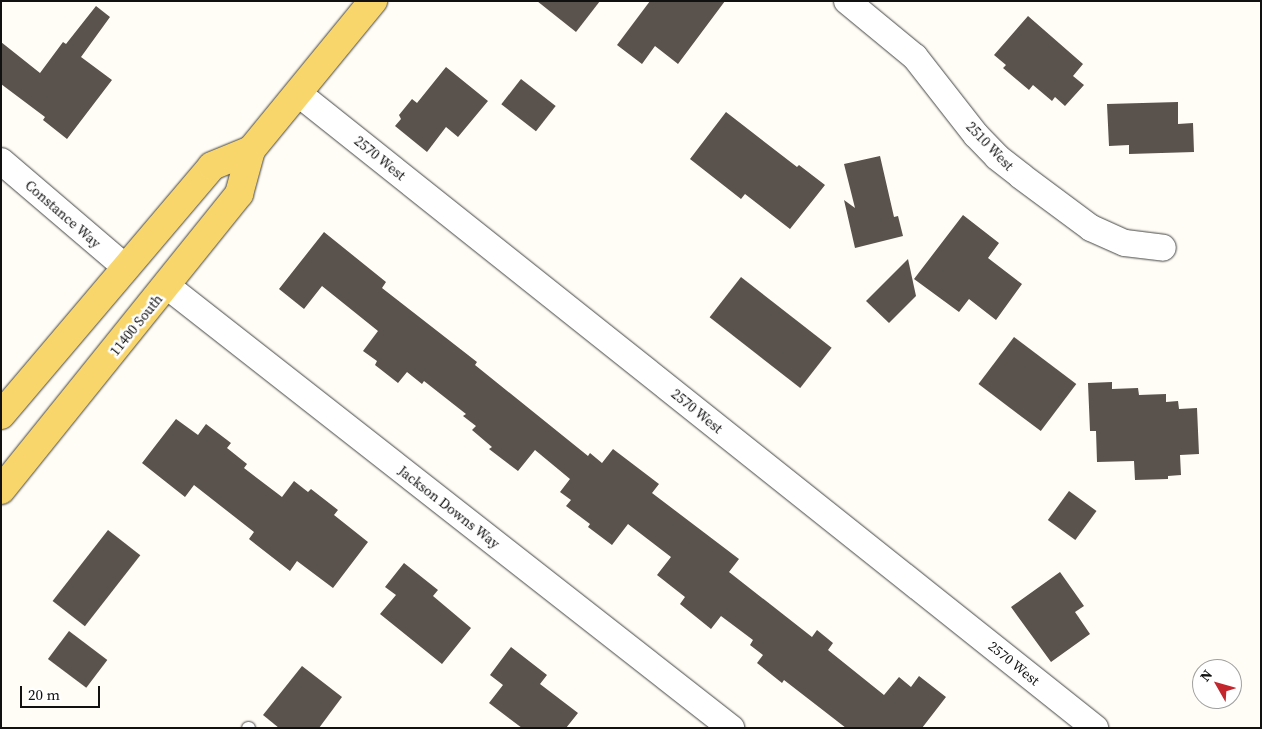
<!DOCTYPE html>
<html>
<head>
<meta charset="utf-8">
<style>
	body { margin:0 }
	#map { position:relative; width:1262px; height:729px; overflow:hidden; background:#fffdf5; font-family:"Source Serif 4",serif }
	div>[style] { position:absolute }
	.building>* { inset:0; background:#5a524d; transform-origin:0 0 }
	.roads { filter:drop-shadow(0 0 1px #444) drop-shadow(0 0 1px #444) }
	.lane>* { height:12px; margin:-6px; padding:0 6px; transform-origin:6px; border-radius:6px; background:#fff }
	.street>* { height:26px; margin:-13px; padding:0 13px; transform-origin:13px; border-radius:13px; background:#fff }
	.primary>* { height:28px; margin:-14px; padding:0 14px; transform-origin:14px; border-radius:14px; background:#f9d66b }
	span { translate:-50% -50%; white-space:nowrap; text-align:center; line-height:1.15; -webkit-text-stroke:5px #fff; paint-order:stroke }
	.street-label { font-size:14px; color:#111 }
	.frame { position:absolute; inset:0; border:2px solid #111; pointer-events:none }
	.north { position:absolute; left:1192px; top:659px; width:50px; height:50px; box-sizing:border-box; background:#fff; border:1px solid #a0a0a0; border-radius:50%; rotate:308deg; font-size:14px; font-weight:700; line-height:20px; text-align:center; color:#111 }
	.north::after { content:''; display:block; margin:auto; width:18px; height:22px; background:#c4262e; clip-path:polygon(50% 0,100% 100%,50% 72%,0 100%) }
	.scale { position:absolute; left:20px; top:686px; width:80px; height:22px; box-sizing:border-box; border:2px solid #111; border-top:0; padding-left:6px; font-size:15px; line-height:18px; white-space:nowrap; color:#111; -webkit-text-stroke:4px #fff; paint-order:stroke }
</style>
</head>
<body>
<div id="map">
	<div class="building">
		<i style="clip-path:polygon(537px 1px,600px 1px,576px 32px)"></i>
		<i style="clip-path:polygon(650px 1px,725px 1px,678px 64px,655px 46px,642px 64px,617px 45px)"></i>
		<i style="clip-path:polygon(96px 6px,110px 17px,81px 57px,112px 80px,67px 139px,43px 120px,45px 117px,1px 84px,1px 42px,40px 73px,63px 42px,66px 44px)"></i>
		<i style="clip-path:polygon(1028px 16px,1083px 64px,1073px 76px,1084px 85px,1065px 106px,1055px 97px,1052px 101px,1033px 85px,1029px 90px,1003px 68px,1006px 65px,994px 55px)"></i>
		<i style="clip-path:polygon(446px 67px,488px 101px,458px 137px,446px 127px,427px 152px,395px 126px,401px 119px,399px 115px,412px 99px,417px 103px)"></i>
		<i style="left:521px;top:79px;width:44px;height:32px;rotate:38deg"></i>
		<i style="clip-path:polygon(1178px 102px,1178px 124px,1193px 123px,1194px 152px,1129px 154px,1129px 145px,1109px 146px,1107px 104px)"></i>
		<i style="clip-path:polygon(726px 112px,797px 167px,799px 165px,825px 185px,790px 229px,745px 194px,741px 199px,690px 159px)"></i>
		<i style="clip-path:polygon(880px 156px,894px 217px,898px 216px,903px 236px,855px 248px,844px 200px,855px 208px,844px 164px)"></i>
		<i style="clip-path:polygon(963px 215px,999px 243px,988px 258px,1022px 284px,996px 320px,969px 299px,959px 312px,914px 279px)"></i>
		<i style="clip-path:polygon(324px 232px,386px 282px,382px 288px,477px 362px,475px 365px,588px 456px,590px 453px,602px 463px,613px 449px,659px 484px,652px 493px,739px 559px,729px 572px,812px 637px,817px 630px,833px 643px,828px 650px,884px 695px,899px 677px,911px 687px,919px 676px,946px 697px,922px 728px,846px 728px,784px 680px,782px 683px,757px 663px,763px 655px,750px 645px,753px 640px,721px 616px,711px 629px,680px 604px,685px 597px,657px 575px,671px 557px,628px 524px,612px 545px,588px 527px,590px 524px,566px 506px,571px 500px,560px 492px,570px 479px,535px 450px,518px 471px,489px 449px,492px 447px,472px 430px,476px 426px,463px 416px,466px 414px,424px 381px,422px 384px,407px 372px,398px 383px,375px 365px,377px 361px,363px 351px,378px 331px,322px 286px,304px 309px,279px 289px)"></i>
		<i style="clip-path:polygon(908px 259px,916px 296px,889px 323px,866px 301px)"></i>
		<i style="left:741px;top:277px;width:115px;height:51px;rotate:38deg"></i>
		<i style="left:1014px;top:337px;width:78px;height:59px;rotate:37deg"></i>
		<i style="clip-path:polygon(1112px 382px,1112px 389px,1138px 388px,1139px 395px,1166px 394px,1166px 402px,1178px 401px,1179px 409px,1197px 408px,1199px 454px,1180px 455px,1181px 475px,1168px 476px,1168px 479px,1135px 480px,1134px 461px,1097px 462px,1096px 431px,1090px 431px,1088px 383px)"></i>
		<i style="clip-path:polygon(176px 419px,198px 435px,206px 424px,231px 443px,227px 448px,247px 464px,244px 468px,282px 497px,294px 481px,308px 492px,311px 489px,338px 510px,334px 515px,368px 542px,333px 588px,297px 561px,290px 571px,249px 539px,254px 532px,194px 485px,185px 497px,142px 463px)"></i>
		<i style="left:1069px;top:491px;width:34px;height:36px;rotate:36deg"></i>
		<i style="left:108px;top:530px;width:41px;height:90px;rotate:38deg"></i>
		<i style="clip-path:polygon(404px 563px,438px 590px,433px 596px,471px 628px,442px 664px,380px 614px,396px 595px,385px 587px)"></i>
		<i style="clip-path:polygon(1060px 572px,1084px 606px,1075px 612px,1090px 634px,1051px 662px,1011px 607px)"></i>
		<i style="left:69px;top:631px;width:48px;height:35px;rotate:37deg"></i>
		<i style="clip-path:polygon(511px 647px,547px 675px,540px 684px,578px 713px,566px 728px,522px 728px,489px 703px,503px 685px,490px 675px)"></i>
		<i style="clip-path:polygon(302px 666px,342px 697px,319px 728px,279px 728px,263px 715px)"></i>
	</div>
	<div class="roads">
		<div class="lane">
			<i style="left:248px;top:728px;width:1px"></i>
		</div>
		<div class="street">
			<i style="left:847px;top:1px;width:88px;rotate:39.5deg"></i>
			<i style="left:915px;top:57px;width:99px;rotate:52deg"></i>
			<i style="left:976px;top:135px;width:30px;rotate:46deg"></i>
			<i style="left:997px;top:157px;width:31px;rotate:38deg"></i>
			<i style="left:1021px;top:176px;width:87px;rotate:36.6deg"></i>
			<i style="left:1091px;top:228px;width:37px;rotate:24deg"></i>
			<i style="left:1125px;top:243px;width:38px;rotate:7deg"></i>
			<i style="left:299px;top:94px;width:1018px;rotate:38.54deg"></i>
			<i style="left:1px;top:161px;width:163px;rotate:40.5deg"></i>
			<i style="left:167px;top:286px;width:717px;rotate:38.09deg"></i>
		</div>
		<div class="primary">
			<i style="left:1px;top:415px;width:326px;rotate:-49.7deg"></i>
			<i style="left:212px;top:166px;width:42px;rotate:-22.3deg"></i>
			<i style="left:1px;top:490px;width:380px;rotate:-51.2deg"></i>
			<i style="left:239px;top:194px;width:46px;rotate:-74.7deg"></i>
			<i style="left:251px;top:150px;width:193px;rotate:-50.7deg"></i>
		</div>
	</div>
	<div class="street-label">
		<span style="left:990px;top:146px;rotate:46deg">2510 West</span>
		<span style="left:380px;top:158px;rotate:39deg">2570 West</span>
		<span style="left:63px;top:214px;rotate:41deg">Constance Way</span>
		<span style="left:136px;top:325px;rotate:-51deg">11400 South</span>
		<span style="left:697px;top:411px;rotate:39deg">2570 West</span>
		<span style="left:449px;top:507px;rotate:38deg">Jackson Downs Way</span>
		<span style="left:1014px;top:663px;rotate:39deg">2570 West</span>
	</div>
	<div class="frame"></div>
	<div class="north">N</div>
	<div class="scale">20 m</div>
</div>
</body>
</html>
